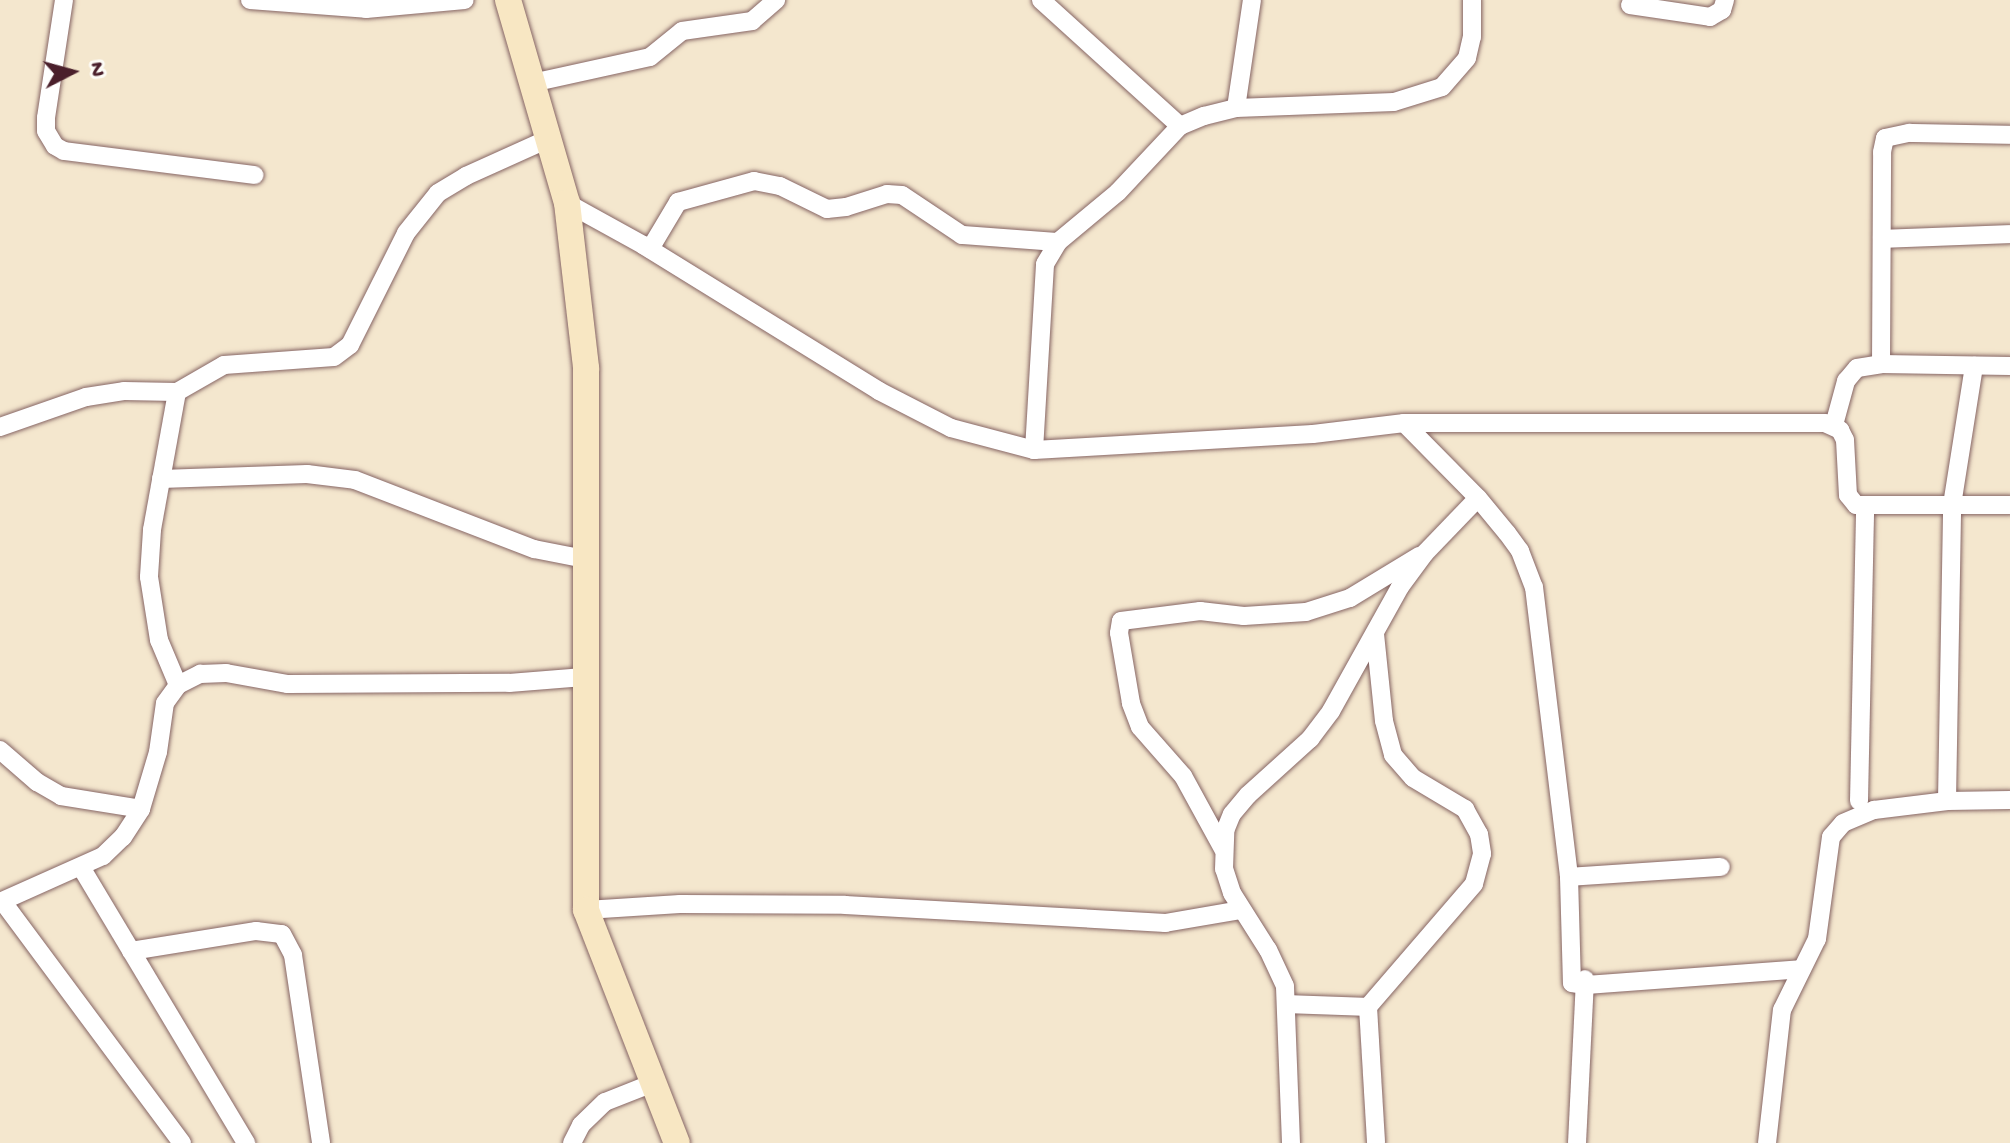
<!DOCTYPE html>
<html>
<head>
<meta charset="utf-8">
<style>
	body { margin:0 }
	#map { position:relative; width:2010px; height:1143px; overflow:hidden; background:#f4e7ce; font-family:"Gochi Hand",sans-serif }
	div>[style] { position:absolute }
	.roads { filter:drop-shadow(0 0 2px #866564) drop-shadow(0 0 2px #866564) }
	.street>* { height:18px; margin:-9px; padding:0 9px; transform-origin:9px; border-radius:9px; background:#fff }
	.secondary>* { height:26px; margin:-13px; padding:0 13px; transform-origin:13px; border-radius:13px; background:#f8e7c3 }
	span { translate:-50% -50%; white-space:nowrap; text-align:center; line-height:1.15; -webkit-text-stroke:7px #fdfcf7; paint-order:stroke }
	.north { position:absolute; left:32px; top:32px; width:80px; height:80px; -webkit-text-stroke:6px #fdfcf7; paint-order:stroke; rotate:84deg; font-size:22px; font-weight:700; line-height:32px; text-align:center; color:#4a1f2b }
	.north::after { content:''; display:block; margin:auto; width:28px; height:36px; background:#4a1f2b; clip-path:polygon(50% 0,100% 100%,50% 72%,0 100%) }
</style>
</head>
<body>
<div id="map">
	<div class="roads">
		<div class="street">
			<i style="left:64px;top:0;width:119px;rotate:98.7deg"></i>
			<i style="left:46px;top:118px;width:13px;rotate:90deg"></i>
			<i style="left:46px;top:131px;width:17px;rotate:59deg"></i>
			<i style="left:55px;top:146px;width:10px;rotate:29deg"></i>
			<i style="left:64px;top:151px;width:192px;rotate:7.2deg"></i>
			<i style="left:250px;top:0;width:116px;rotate:4.4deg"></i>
			<i style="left:366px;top:9px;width:99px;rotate:-5.2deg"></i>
			<i style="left:1041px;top:0;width:188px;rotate:42.2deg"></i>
			<i style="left:1630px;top:5px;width:81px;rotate:8.5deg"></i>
			<i style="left:1710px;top:17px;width:14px;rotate:-30deg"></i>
			<i style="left:1722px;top:10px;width:10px;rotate:-73deg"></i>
			<i style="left:532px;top:83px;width:121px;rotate:-12.4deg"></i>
			<i style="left:650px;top:57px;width:41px;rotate:-39.1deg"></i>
			<i style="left:682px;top:31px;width:71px;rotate:-8.1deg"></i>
			<i style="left:752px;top:21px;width:32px;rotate:-41deg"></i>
			<i style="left:1236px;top:108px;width:109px;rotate:-81.6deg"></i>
			<i style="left:567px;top:203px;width:87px;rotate:28.9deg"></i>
			<i style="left:643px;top:245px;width:278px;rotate:31.7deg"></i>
			<i style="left:879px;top:391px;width:81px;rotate:27.2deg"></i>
			<i style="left:951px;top:428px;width:86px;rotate:14.8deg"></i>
			<i style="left:1034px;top:450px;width:186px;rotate:-86.6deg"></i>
			<i style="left:1045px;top:264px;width:26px;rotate:-59deg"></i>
			<i style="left:1058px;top:242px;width:78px;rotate:-39.8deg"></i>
			<i style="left:1118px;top:192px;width:91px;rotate:-46.8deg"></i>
			<i style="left:1180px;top:126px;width:26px;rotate:-23deg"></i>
			<i style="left:1204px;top:116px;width:33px;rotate:-14deg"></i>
			<i style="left:1236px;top:108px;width:158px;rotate:-2.2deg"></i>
			<i style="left:1394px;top:102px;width:50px;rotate:-17.4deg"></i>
			<i style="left:1442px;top:87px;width:38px;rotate:-49deg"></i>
			<i style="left:1467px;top:58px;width:22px;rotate:-77deg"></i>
			<i style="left:1472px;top:37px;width:37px;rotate:-90deg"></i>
			<i style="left:1882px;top:239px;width:128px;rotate:-2.2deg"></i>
			<i style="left:650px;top:249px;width:55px;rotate:-59.2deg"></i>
			<i style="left:678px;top:202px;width:79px;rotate:-15.4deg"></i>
			<i style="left:754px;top:181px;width:26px;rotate:11deg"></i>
			<i style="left:780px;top:186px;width:52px;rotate:26.1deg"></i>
			<i style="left:827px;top:209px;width:19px;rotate:-6deg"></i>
			<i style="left:846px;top:207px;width:43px;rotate:-17.6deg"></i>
			<i style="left:887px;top:194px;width:15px;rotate:4deg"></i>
			<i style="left:902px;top:195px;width:72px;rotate:33.7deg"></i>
			<i style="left:962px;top:235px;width:96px;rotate:4.2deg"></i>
			<i style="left:1881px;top:364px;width:212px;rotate:-89.7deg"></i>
			<i style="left:1882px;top:152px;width:14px;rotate:-78deg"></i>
			<i style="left:1885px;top:138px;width:25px;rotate:-12deg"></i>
			<i style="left:1909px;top:133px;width:101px;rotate:1.1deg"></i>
			<i style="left:177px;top:392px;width:140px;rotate:100.3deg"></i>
			<i style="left:152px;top:530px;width:47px;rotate:93.7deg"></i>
			<i style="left:149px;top:577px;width:64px;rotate:81deg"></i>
			<i style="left:159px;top:640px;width:49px;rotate:67.1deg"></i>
			<i style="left:1404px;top:423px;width:105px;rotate:45.4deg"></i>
			<i style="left:1478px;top:498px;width:45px;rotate:50.4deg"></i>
			<i style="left:1507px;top:533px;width:22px;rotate:54deg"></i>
			<i style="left:1520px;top:551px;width:39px;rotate:69deg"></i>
			<i style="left:1534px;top:587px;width:292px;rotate:83.1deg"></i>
			<i style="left:1569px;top:877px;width:106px;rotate:88.4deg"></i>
			<i style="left:1572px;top:983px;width:13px;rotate:9deg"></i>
			<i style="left:1585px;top:985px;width:217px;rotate:-4.2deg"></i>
			<i style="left:1834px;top:425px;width:46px;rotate:-74.7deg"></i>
			<i style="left:1846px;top:381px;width:17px;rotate:-50deg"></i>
			<i style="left:1857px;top:368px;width:24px;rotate:-9deg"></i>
			<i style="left:1881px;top:364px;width:129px;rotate:0.9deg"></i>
			<i style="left:0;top:427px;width:91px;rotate:-19.2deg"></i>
			<i style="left:86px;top:397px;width:38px;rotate:-9deg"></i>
			<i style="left:124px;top:391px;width:53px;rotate:1.1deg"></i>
			<i style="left:177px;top:392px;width:54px;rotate:-29.9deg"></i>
			<i style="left:224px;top:365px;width:110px;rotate:-4.2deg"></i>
			<i style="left:334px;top:357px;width:20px;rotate:-37deg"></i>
			<i style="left:350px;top:345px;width:125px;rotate:-63.4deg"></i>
			<i style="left:406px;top:233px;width:51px;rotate:-51.3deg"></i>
			<i style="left:438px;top:193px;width:33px;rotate:-31deg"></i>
			<i style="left:466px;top:176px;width:90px;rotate:-24.3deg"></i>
			<i style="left:1034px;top:450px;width:279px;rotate:-3.3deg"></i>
			<i style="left:1313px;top:434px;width:92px;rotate:-6.9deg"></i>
			<i style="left:1404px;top:423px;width:421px"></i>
			<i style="left:1825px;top:423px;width:17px;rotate:25deg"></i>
			<i style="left:1840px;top:430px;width:11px;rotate:63deg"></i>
			<i style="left:1845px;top:440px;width:55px;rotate:86.9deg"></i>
			<i style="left:1848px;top:495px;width:13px;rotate:51deg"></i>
			<i style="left:1856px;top:505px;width:154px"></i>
			<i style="left:161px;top:479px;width:146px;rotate:-2deg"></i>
			<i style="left:307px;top:474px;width:48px;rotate:7.1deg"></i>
			<i style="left:355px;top:480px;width:192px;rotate:21.1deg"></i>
			<i style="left:534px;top:549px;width:52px;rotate:11.1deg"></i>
			<i style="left:1375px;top:634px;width:87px;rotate:84.1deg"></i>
			<i style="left:1384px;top:721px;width:35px;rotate:75deg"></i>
			<i style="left:1393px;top:755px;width:30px;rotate:49deg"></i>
			<i style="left:1413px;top:778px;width:61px;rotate:30.8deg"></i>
			<i style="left:1465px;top:809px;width:29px;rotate:61deg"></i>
			<i style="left:1479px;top:834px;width:20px;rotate:81deg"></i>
			<i style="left:1482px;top:854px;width:31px;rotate:105deg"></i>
			<i style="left:1474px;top:884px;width:162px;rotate:130.8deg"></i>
			<i style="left:1368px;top:1007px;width:136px;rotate:86.6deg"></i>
			<i style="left:0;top:750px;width:49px;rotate:40.9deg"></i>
			<i style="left:37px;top:782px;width:28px;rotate:30deg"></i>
			<i style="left:61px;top:796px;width:81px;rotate:9.2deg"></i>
			<i style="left:1859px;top:801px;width:295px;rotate:-88.8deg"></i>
			<i style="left:1947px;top:801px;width:296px;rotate:-89deg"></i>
			<i style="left:1952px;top:505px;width:141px;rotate:-81deg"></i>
			<i style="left:1223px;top:849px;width:83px;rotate:-118.7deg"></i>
			<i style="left:1183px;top:776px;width:65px;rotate:-131.3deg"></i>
			<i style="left:1140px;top:727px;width:26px;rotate:-111deg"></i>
			<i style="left:1131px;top:703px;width:71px;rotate:-99.7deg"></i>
			<i style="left:1119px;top:633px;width:12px;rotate:-81deg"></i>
			<i style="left:1121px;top:621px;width:80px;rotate:-7.2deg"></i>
			<i style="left:1200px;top:611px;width:44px;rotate:6.5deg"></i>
			<i style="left:1244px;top:616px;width:62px;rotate:-3.7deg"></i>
			<i style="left:1306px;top:612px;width:46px;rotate:-17.7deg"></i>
			<i style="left:1350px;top:598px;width:81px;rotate:-31.3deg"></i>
			<i style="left:81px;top:867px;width:322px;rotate:59.1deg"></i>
			<i style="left:1569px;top:877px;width:152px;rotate:-3.8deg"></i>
			<i style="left:0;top:902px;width:113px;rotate:-24.1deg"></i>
			<i style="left:103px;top:856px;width:28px;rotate:-44deg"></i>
			<i style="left:123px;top:837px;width:33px;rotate:-57deg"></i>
			<i style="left:141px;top:809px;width:59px;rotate:-73.4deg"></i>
			<i style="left:158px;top:752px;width:49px;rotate:-81.9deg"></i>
			<i style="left:165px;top:703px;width:22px;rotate:-54deg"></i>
			<i style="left:178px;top:685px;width:25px;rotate:-27deg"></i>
			<i style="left:200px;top:674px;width:26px;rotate:-2deg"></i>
			<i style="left:226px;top:673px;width:63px;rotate:10.1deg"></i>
			<i style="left:288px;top:684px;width:221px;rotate:-0.3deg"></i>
			<i style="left:509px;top:683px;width:75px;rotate:-4.6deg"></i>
			<i style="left:3px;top:902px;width:300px;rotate:53.4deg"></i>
			<i style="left:586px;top:910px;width:94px;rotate:-3.7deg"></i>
			<i style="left:680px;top:904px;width:165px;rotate:0.3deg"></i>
			<i style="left:845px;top:905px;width:321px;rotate:3.2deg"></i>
			<i style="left:1165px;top:923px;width:76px;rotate:-9.8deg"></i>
			<i style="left:131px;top:951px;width:127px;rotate:-9.1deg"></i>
			<i style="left:256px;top:931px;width:26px;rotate:7deg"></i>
			<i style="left:282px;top:934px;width:24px;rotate:62deg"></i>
			<i style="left:293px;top:955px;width:190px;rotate:81.5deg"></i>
			<i style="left:1287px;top:1004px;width:81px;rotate:2.1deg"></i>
			<i style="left:572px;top:1143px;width:20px;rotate:-63deg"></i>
			<i style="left:581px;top:1125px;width:33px;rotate:-44deg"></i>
			<i style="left:605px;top:1102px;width:52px;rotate:-21.6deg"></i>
			<i style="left:1291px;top:1143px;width:157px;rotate:-92.2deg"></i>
			<i style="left:1285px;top:986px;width:40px;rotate:-115deg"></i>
			<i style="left:1268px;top:950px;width:67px;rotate:-122.3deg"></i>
			<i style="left:1232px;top:893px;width:25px;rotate:-108deg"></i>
			<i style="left:1224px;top:869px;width:38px;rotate:-88deg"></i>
			<i style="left:1225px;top:831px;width:18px;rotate:-68deg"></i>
			<i style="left:1232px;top:814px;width:25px;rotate:-50deg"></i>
			<i style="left:1248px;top:795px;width:84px;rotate:-42.1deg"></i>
			<i style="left:1310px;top:739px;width:35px;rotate:-53deg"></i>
			<i style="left:1331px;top:711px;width:142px;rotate:-60.9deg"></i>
			<i style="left:1400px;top:587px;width:42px;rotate:-53.7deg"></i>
			<i style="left:1425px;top:553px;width:76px;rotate:-46.1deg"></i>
			<i style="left:1577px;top:1143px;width:164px;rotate:-87.2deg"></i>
			<i style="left:1767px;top:1143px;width:134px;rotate:-83.6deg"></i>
			<i style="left:1782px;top:1010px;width:79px;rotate:-63.8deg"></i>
			<i style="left:1817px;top:939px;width:103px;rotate:-82.2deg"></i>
			<i style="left:1831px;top:837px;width:18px;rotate:-49deg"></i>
			<i style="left:1843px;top:823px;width:34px;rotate:-23deg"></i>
			<i style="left:1874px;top:810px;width:74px;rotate:-7deg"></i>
			<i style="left:1947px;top:801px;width:63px;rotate:-0.9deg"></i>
		</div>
		<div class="secondary">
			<i style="left:508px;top:0;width:211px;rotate:73.8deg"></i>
			<i style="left:567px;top:203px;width:166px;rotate:83.4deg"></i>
			<i style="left:586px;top:368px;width:542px;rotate:90deg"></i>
			<i style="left:586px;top:910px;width:250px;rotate:68.7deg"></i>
		</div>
	</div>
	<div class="north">N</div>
</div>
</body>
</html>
